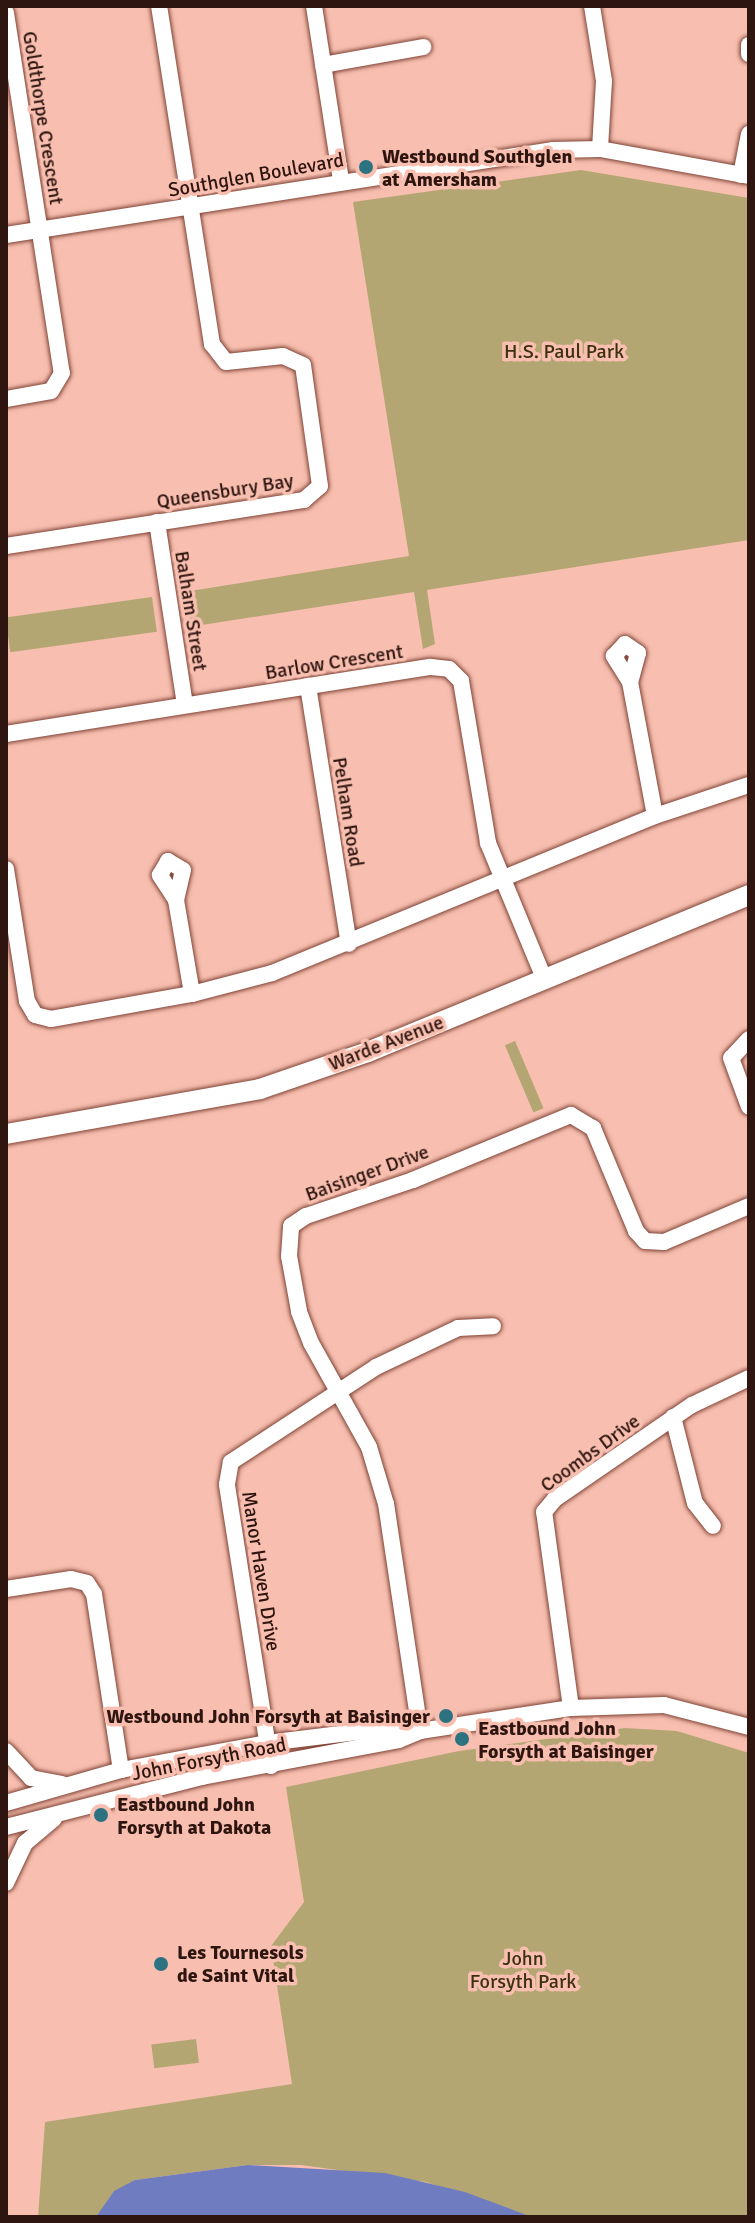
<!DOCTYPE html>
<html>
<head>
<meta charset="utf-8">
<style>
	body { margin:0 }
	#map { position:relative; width:755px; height:2223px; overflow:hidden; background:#f8bfb0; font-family:Signika,sans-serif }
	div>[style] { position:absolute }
	.green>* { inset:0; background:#b4a672; transform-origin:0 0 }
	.water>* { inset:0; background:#6f7cbf }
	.roads { filter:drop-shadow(0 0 2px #7f4335) drop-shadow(0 0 2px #7f4335) }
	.minor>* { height:16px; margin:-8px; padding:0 8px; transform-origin:8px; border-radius:8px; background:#fff }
	.major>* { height:20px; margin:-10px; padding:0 10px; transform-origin:10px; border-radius:10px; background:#fff }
	.dots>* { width:22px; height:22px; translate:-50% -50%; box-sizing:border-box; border:4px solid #f8bfb0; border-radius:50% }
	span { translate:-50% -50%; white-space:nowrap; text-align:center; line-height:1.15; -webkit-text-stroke:7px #f8bfb0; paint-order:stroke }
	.street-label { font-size:20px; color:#2e150f }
	.poi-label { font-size:20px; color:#2e150f; font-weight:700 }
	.left { translate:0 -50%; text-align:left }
	.right { translate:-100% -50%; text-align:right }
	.park-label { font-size:20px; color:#3b310e }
	.frame { position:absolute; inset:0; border:8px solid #2e150f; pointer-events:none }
</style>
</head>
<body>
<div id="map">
	<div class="green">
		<i style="clip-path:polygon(581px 170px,749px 198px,749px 540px,427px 590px,435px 644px,423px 649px,414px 592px,189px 627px,184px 592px,409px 556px,353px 202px)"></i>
		<i style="left:152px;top:597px;width:35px;height:148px;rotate:82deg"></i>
		<i style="left:515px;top:1041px;width:73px;height:11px;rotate:67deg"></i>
		<i style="clip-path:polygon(625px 1728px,677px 1731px,749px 1753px,749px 2217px,532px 2217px,426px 2182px,301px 2165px,248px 2165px,135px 2180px,96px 2217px,38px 2217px,45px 2122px,292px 2084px,271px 1946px,304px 1902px,286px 1787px,459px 1751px)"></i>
		<i style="left:196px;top:2039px;width:24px;height:45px;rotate:83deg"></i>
	</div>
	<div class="water">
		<i style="clip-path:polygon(248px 2165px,385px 2173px,465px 2192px,532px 2217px,96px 2217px,114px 2191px,135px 2180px)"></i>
	</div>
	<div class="roads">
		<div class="minor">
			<i style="left:314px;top:6px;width:177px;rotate:81.2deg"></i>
			<i style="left:592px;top:6px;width:76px;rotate:80.9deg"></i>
			<i style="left:604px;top:81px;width:68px;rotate:93.4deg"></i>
			<i style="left:6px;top:13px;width:364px;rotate:81.2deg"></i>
			<i style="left:62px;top:373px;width:21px;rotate:121deg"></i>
			<i style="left:51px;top:391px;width:46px;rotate:169.9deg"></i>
			<i style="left:749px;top:45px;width:9px;rotate:90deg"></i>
			<i style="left:323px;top:65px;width:102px;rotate:-10.2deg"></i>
			<i style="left:741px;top:175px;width:42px;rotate:-79deg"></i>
			<i style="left:6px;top:235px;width:554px;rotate:-8.83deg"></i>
			<i style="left:553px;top:150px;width:47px;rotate:-1.2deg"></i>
			<i style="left:600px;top:149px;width:151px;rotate:10.3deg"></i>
			<i style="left:157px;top:522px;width:185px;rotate:81.3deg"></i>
			<i style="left:6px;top:546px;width:302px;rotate:-8.8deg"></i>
			<i style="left:304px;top:500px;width:21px;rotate:-41deg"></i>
			<i style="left:320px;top:486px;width:122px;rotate:-98deg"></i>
			<i style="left:303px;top:365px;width:22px;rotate:-156deg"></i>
			<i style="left:283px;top:356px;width:57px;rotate:174deg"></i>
			<i style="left:226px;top:362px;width:23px;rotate:-128deg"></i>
			<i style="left:212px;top:344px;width:342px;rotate:-98.9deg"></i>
			<i style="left:630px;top:682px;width:31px;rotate:-122deg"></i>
			<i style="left:614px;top:656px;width:16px;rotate:-47deg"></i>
			<i style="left:625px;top:644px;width:16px;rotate:35deg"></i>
			<i style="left:638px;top:653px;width:30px;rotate:105deg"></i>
			<i style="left:630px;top:682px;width:136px;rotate:79.4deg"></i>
			<i style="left:308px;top:686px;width:261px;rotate:81deg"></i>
			<i style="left:6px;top:734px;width:430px;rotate:-9deg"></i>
			<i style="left:431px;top:667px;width:18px;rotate:6deg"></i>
			<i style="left:449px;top:669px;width:17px;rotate:45deg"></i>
			<i style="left:461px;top:681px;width:164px;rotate:80.5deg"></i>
			<i style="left:488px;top:843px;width:146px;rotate:67.5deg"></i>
			<i style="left:6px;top:869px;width:134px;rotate:81deg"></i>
			<i style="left:27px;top:1001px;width:16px;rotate:60deg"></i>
			<i style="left:35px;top:1015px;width:16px;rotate:14deg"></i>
			<i style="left:51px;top:1019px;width:143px;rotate:-10.1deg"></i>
			<i style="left:192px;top:994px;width:83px;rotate:-14.7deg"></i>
			<i style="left:272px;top:973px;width:414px;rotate:-22.3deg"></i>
			<i style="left:655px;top:816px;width:99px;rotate:-18.3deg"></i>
			<i style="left:176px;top:900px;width:30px;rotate:-123deg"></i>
			<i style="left:160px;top:875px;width:16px;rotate:-60deg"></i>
			<i style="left:168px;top:861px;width:17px;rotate:31deg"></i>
			<i style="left:183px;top:870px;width:31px;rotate:103deg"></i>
			<i style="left:176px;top:900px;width:95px;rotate:80.3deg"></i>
			<i style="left:749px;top:1039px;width:26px;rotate:133deg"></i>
			<i style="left:731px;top:1058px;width:52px;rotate:69.8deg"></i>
			<i style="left:673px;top:1417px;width:89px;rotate:75.7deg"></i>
			<i style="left:695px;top:1503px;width:29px;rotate:52deg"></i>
			<i style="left:6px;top:1589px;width:66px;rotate:-8.7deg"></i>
			<i style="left:71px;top:1579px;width:16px;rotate:14deg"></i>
			<i style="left:87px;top:1583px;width:13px;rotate:58deg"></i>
			<i style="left:94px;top:1594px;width:178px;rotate:81.3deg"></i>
			<i style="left:571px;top:1708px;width:198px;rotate:-97.8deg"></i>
			<i style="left:544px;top:1512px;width:17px;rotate:-50deg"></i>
			<i style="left:555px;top:1499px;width:166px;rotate:-34.5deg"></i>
			<i style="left:692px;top:1405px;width:63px;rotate:-25.3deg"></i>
			<i style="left:420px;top:1731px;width:230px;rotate:-98.5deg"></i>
			<i style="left:386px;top:1504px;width:59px;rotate:-106.6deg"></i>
			<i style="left:369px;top:1447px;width:119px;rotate:-119.1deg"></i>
			<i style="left:311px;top:1343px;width:34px;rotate:-111deg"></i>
			<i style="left:299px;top:1311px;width:56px;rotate:-100.3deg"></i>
			<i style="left:289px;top:1256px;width:30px;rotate:-86deg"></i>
			<i style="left:291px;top:1226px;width:18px;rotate:-34deg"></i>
			<i style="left:306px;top:1216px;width:113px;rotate:-18.6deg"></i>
			<i style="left:413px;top:1180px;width:171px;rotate:-22.4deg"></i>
			<i style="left:571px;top:1115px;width:26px;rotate:31deg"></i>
			<i style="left:593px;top:1128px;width:112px;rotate:67.3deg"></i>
			<i style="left:636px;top:1231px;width:13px;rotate:48deg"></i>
			<i style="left:645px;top:1241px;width:19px;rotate:3deg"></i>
			<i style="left:664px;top:1242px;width:92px;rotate:-23deg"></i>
			<i style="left:6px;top:1751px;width:37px;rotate:47deg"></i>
			<i style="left:31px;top:1778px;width:32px;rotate:11deg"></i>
			<i style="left:271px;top:1766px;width:285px;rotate:-98.9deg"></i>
			<i style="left:227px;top:1484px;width:22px;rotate:-80deg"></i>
			<i style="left:231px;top:1462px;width:173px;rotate:-33.2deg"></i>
			<i style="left:376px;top:1367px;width:91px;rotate:-25.4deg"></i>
			<i style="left:458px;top:1328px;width:35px;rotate:-3deg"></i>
			<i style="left:6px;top:1803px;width:120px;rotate:-16deg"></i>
			<i style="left:121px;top:1770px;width:148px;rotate:-10.5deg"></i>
			<i style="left:267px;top:1743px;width:131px;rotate:-7deg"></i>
			<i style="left:397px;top:1727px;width:23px;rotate:10deg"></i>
			<i style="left:6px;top:1827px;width:202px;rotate:-14.3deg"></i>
			<i style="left:202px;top:1777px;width:200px;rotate:-10.6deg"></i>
			<i style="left:399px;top:1740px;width:23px;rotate:-23deg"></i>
			<i style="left:420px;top:1731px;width:153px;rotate:-8.7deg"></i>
			<i style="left:571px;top:1708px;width:93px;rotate:-1.8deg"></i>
			<i style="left:664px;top:1705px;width:88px;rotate:14.5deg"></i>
			<i style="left:6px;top:1883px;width:44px;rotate:-64.6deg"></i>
			<i style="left:25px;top:1843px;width:38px;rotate:-40deg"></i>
		</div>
		<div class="major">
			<i style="left:6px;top:1134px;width:258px;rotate:-10deg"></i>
			<i style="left:260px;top:1089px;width:114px;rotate:-18.9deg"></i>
			<i style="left:368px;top:1052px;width:412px;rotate:-22.4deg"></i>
		</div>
	</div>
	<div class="dots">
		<i style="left:366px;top:167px;background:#2d7281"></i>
		<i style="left:446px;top:1716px;background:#2d7281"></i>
		<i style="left:462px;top:1739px;background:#2d7281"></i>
		<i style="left:101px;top:1815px;background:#2d7281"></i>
		<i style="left:161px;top:1964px;background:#2d7281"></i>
	</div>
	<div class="street-label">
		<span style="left:43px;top:118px;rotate:81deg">Goldthorpe Crescent</span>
		<span style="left:256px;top:175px;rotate:-10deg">Southglen Boulevard</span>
		<span style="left:225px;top:491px;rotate:-9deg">Queensbury Bay</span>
		<span style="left:191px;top:611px;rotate:81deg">Balham Street</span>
		<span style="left:334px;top:662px;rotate:-9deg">Barlow Crescent</span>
		<span style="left:348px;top:812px;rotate:81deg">Pelham Road</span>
		<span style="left:386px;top:1043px;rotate:-21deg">Warde Avenue</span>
		<span style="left:367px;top:1173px;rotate:-20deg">Baisinger Drive</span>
		<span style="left:590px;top:1453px;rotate:-36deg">Coombs Drive</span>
		<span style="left:261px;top:1571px;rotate:81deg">Manor Haven Drive</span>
		<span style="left:209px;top:1759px;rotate:-11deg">John Forsyth Road</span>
	</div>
	<div class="poi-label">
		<span class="left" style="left:382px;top:168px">Westbound Southglen<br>at Amersham</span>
		<span class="right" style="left:430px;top:1716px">Westbound John Forsyth at Baisinger</span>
		<span class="left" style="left:478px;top:1740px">Eastbound John<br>Forsyth at Baisinger</span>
		<span class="left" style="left:117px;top:1816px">Eastbound John<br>Forsyth at Dakota</span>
		<span class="left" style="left:177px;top:1964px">Les Tournesols<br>de Saint Vital</span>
	</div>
	<div class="park-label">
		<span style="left:564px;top:351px">H.S. Paul Park</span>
		<span style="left:523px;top:1970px">John<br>Forsyth Park</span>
	</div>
	<div class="frame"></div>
</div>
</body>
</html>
